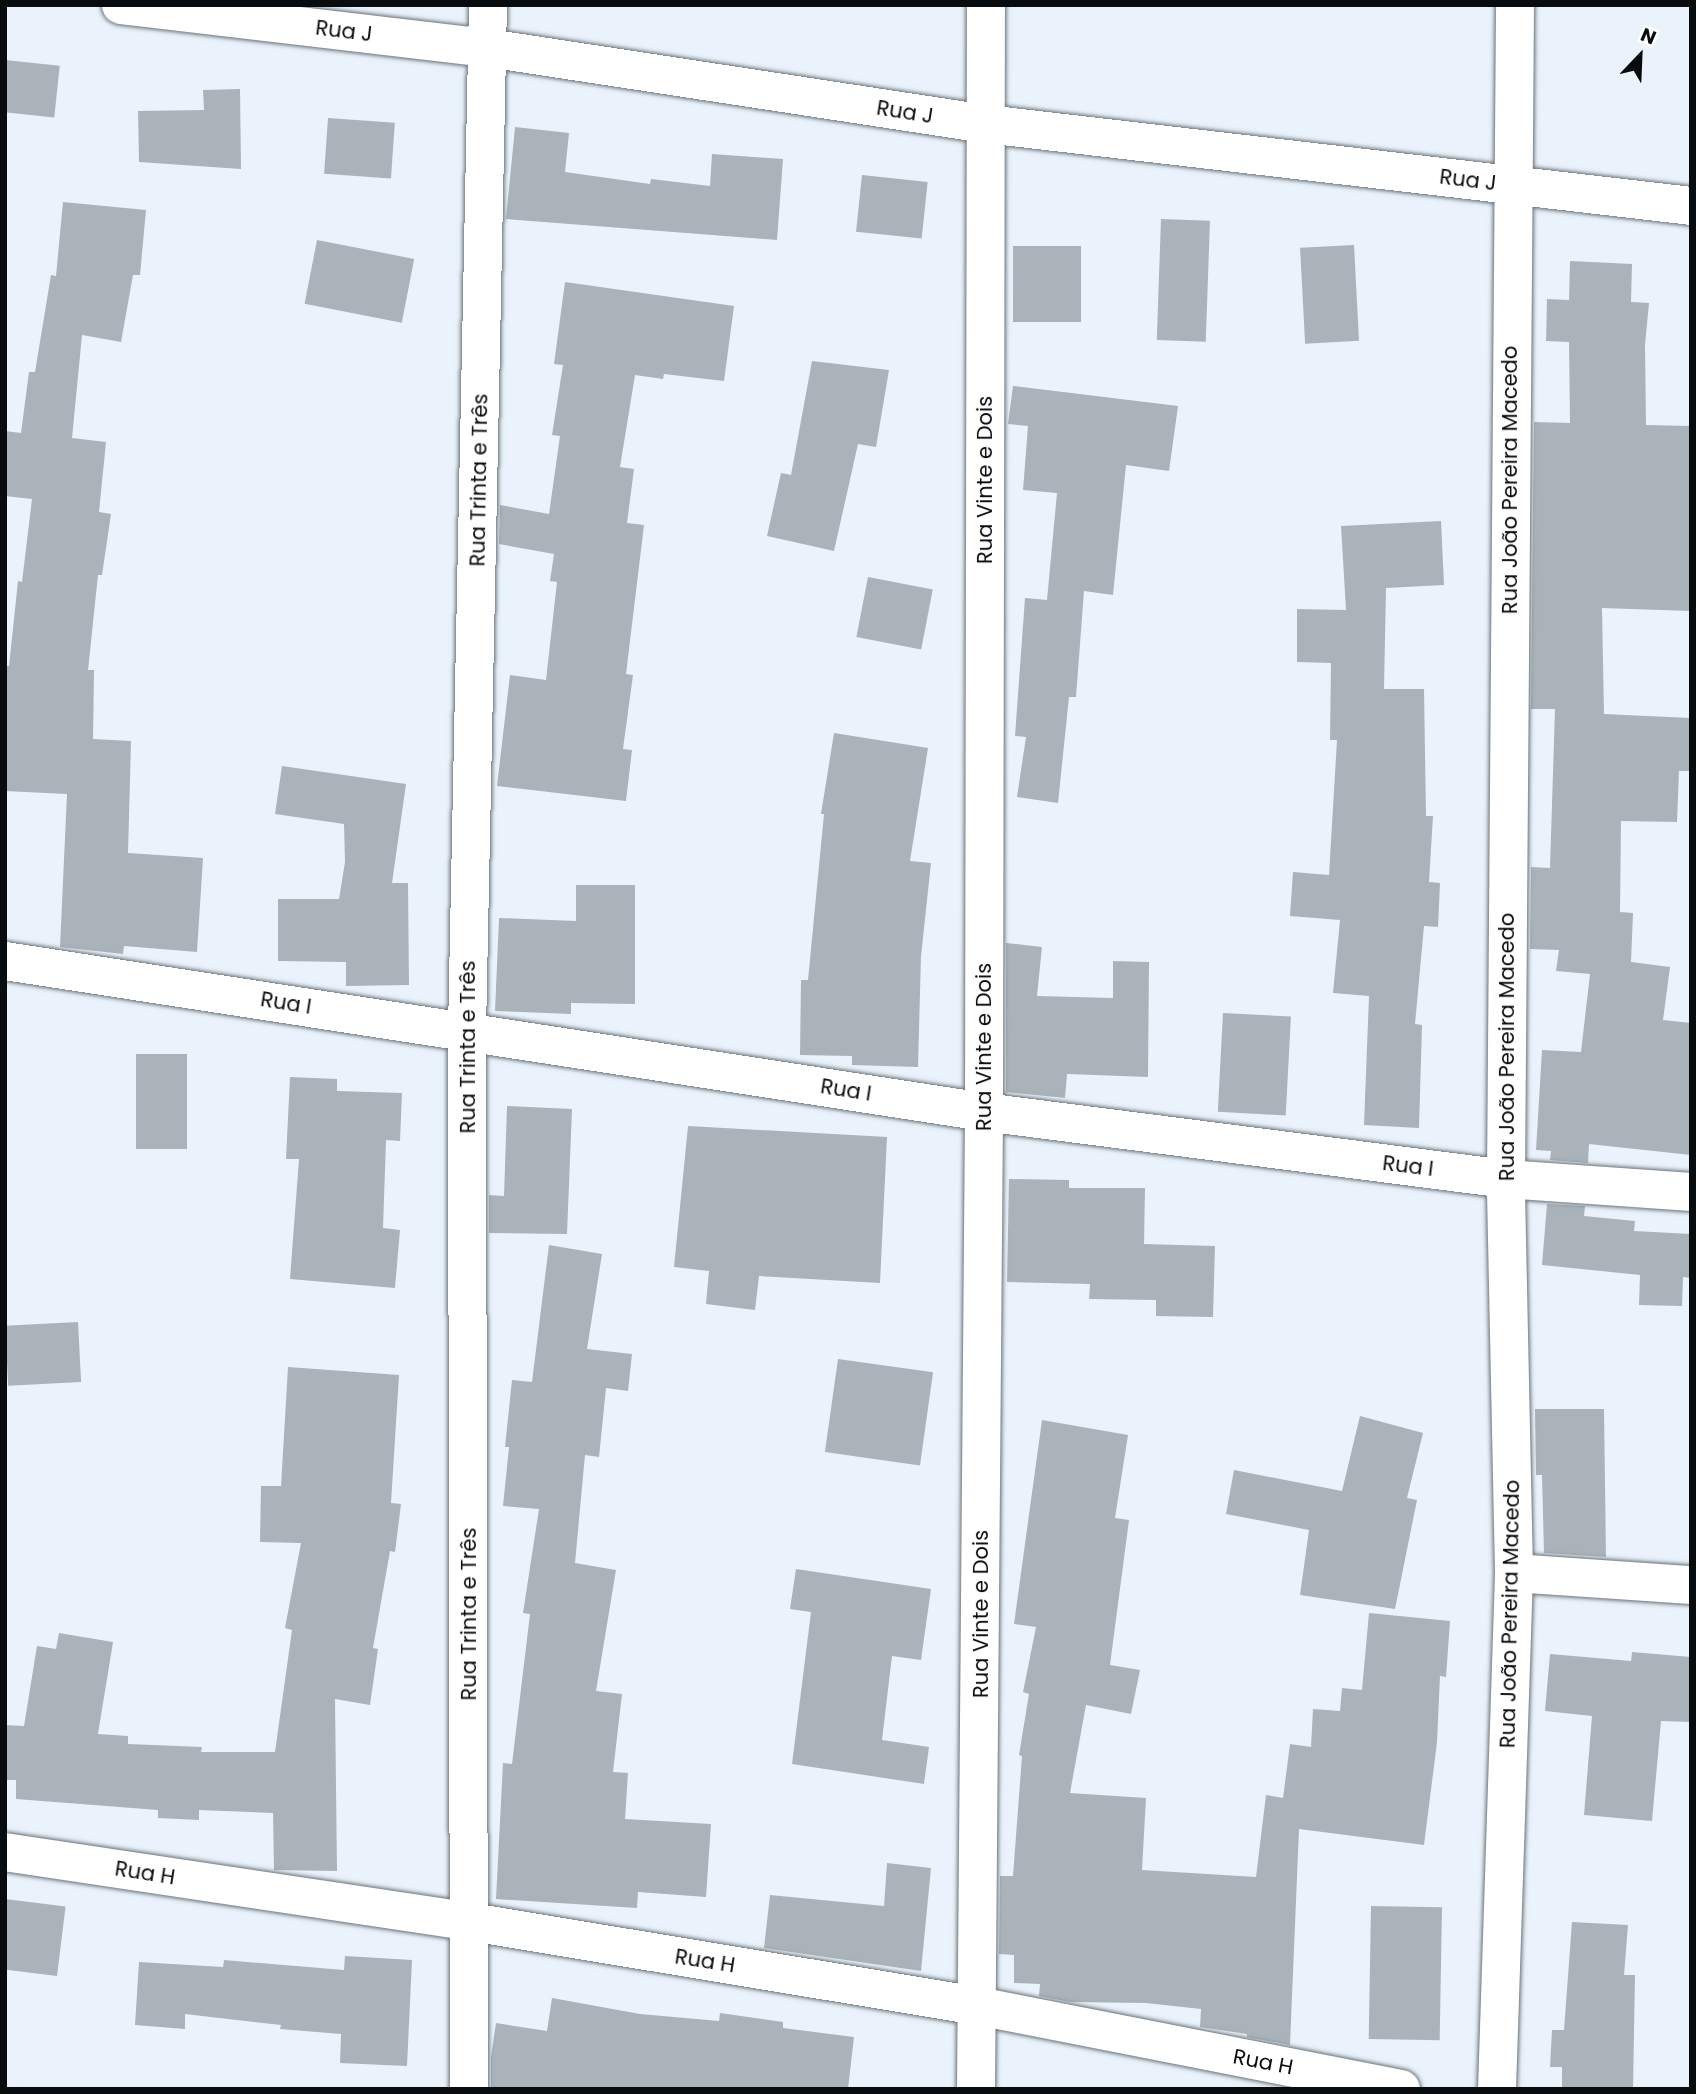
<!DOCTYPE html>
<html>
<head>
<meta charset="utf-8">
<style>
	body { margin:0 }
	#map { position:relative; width:1696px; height:2094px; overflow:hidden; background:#eaf3fb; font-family:Poppins,sans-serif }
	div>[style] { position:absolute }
	.building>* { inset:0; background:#aab3ba; transform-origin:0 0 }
	.roads { filter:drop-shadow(0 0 2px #6a7379) drop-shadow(0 0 2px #6a7379) }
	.minor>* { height:38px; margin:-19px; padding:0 19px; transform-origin:19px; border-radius:19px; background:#fff }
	span { translate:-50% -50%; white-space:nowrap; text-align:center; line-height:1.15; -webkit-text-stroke:7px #fff; paint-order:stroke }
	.street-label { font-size:21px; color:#090c0e }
	.frame { position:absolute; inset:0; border:7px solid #090c0e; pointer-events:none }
	.north { position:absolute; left:1605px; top:21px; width:70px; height:70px; -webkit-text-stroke:5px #fff; paint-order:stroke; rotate:23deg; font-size:19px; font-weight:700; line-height:28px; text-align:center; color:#090c0e }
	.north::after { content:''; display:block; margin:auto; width:24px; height:32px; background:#090c0e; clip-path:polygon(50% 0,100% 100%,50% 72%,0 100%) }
</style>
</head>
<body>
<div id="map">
	<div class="building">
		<i style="left:5px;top:60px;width:55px;height:52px;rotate:6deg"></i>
		<i style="clip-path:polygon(240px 89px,241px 169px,139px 162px,138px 111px,204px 110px,203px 90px)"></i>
		<i style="left:328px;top:118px;width:67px;height:56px;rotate:4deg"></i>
		<i style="clip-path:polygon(515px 127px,569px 133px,565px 172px,650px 184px,651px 179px,710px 186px,712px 154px,783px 159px,777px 240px,506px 219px)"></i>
		<i style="left:862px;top:175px;width:66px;height:57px;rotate:6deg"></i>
		<i style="clip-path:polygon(63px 202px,146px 210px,140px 275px,133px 275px,121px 342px,82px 335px,72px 438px,106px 442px,99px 512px,111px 514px,102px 575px,98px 575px,88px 670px,94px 670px,93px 739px,131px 741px,128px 853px,203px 858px,197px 952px,124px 946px,123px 954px,60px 947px,67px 794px,5px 791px,5px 666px,9px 666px,18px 581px,22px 582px,32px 499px,5px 496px,5px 431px,21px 433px,29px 372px,35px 372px,51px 275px,56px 276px)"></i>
		<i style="left:1161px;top:219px;width:49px;height:121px;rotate:2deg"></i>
		<i style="left:317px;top:240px;width:99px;height:65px;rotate:11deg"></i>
		<i style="left:1354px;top:245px;width:96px;height:54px;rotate:87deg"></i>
		<i style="left:1081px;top:246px;width:76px;height:68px;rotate:90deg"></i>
		<i style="clip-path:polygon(1570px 261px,1632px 264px,1631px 302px,1649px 303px,1645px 345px,1646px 425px,1691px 426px,1691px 611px,1602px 608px,1604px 714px,1691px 718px,1691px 771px,1679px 771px,1677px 822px,1621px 821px,1620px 912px,1633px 913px,1631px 962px,1670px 967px,1663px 1020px,1691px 1023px,1691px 1155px,1589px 1144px,1588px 1163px,1550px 1160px,1551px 1151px,1536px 1150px,1542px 1050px,1581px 1052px,1590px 974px,1556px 971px,1559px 950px,1530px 949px,1531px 867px,1550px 868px,1555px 709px,1531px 709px,1534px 422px,1570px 423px,1569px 342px,1546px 341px,1547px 299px,1569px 300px)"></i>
		<i style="clip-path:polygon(565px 282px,734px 306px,724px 381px,664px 374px,663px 379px,635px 375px,620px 467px,634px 469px,627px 523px,644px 525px,626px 674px,633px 675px,623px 749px,632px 750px,626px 801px,497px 786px,510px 675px,546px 680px,557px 582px,550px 581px,554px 554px,499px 544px,500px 505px,549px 514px,560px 436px,552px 435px,563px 365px,554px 364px)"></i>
		<i style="clip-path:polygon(812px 361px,889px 370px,876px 447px,858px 444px,834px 551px,767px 536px,781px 473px,791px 475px)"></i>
		<i style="clip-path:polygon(1013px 386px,1178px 406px,1169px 471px,1126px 465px,1113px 595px,1084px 591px,1076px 697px,1069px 697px,1058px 803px,1017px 797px,1026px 737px,1015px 736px,1025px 598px,1047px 600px,1057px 493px,1023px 490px,1028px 426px,1008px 424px)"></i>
		<i style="clip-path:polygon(1441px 521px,1444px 585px,1386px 588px,1384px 689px,1424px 689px,1426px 816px,1433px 816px,1429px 882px,1440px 883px,1438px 927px,1424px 926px,1415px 1024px,1422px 1025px,1419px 1128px,1364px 1125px,1369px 996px,1333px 993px,1340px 920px,1290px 916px,1293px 872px,1329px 875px,1337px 740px,1330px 740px,1331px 663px,1297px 662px,1297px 609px,1346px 610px,1341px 526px)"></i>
		<i style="left:868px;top:577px;width:66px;height:61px;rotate:11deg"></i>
		<i style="clip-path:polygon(834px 733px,928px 748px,910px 861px,931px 863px,921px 956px,918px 1067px,852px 1065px,852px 1056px,800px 1055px,801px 980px,808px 980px,824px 814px,821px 814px)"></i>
		<i style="clip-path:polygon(282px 766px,406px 784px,392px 883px,408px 883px,409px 985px,346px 986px,346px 962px,278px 961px,278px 899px,339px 899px,345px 862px,344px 824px,275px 814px)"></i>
		<i style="clip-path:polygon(576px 885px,635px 885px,635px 1004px,571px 1003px,571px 1014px,495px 1011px,499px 918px,576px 921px)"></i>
		<i style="clip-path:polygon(1006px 943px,1042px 947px,1037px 996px,1113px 998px,1113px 961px,1149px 962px,1148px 1077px,1067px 1074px,1065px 1098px,1006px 1092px)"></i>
		<i style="left:1223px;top:1013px;width:68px;height:99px;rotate:3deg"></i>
		<i style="left:136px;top:1054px;width:51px;height:95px"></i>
		<i style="clip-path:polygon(290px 1077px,337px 1079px,337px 1091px,402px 1093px,400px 1141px,386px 1140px,383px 1228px,400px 1230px,395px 1288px,290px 1279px,299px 1159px,286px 1159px)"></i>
		<i style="clip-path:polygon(507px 1106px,572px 1109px,567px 1234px,489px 1233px,489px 1195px,504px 1196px)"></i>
		<i style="clip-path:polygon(688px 1126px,887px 1137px,880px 1283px,759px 1276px,755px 1310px,706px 1304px,709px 1271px,674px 1267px)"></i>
		<i style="clip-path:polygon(1009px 1179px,1069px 1180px,1069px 1188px,1145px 1188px,1144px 1244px,1215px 1246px,1213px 1317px,1156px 1316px,1156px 1300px,1089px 1299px,1090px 1284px,1007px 1282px)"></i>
		<i style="clip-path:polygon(1547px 1204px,1585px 1206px,1584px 1216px,1635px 1221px,1634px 1231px,1691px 1234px,1691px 1278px,1683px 1277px,1682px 1306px,1639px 1305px,1640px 1275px,1542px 1265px)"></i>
		<i style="clip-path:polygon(549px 1245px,602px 1254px,587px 1349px,632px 1354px,628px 1391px,606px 1388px,599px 1457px,585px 1455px,575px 1563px,616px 1570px,596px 1691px,622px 1694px,613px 1772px,628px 1773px,625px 1819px,711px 1824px,706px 1897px,638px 1892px,637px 1908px,496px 1899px,503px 1763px,512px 1764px,530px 1614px,523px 1613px,539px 1509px,503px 1506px,509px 1447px,505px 1447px,512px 1380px,532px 1382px)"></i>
		<i style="left:78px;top:1322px;width:60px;height:73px;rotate:87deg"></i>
		<i style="left:838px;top:1359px;width:96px;height:94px;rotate:8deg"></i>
		<i style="clip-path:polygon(288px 1367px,399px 1375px,391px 1503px,401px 1504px,395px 1552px,390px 1551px,373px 1648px,378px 1649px,370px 1705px,335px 1699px,337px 1871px,274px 1870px,273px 1813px,199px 1810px,199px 1820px,158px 1818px,158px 1810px,16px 1799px,16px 1780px,5px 1780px,5px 1725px,24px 1726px,37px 1646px,56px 1649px,59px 1633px,113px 1642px,98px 1734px,128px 1736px,128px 1744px,202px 1747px,201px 1752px,275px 1752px,292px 1630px,285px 1628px,301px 1543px,260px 1542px,261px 1486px,281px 1486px)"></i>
		<i style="clip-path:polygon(1535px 1409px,1604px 1409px,1606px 1557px,1544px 1553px,1542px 1475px,1536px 1475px)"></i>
		<i style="clip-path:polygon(1360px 1416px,1423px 1433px,1407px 1498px,1417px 1500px,1395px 1609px,1300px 1595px,1309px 1530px,1226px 1514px,1234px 1470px,1342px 1491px)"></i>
		<i style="clip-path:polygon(1042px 1420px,1128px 1435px,1115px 1518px,1129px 1520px,1110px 1665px,1140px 1670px,1131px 1714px,1086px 1705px,1070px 1793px,1146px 1798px,1142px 1870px,1256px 1877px,1266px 1795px,1283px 1798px,1290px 1744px,1311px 1747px,1313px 1709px,1340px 1711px,1342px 1688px,1362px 1690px,1369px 1613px,1450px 1621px,1446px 1677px,1440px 1676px,1437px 1742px,1424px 1845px,1299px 1829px,1290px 2045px,1247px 2037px,1247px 2034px,1200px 2027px,1201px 2009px,1146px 2003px,1070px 2002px,1039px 1996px,1040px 1984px,1014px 1983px,1014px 1955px,999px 1954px,1000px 1876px,1013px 1876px,1022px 1756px,1019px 1755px,1029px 1694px,1023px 1692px,1036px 1627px,1014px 1624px)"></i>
		<i style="clip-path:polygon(796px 1569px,931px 1589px,921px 1660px,892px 1656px,882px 1740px,929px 1747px,924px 1784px,792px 1764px,811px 1612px,790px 1609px)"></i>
		<i style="clip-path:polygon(1632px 1652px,1691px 1657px,1691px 1722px,1661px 1721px,1652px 1821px,1584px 1815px,1592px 1716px,1545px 1711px,1550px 1654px,1631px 1661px)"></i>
		<i style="clip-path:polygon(887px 1863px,931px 1868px,921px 1971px,764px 1948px,770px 1895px,884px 1906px)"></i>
		<i style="left:5px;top:1899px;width:61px;height:70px;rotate:7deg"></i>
		<i style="left:1371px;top:1906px;width:71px;height:133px;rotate:1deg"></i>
		<i style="clip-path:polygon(1572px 1922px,1628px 1925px,1624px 1975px,1635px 1975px,1633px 2089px,1562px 2089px,1562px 2067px,1550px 2067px,1552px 2030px,1564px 2030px)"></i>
		<i style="clip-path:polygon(345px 1956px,412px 1960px,407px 2066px,340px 2063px,341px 2034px,280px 2029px,281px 2025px,185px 2014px,185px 2029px,135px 2025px,139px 1962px,223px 1967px,224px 1960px,344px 1970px)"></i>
		<i style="clip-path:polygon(552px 1998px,640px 2014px,719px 2021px,720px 2013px,783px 2022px,783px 2028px,854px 2037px,848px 2089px,491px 2089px,491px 2057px,496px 2023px,547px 2031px)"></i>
	</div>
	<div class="roads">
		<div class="minor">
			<i style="left:121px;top:5px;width:370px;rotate:6.7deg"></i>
			<i style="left:488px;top:48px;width:504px;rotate:8.68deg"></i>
			<i style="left:986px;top:124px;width:710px;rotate:6.63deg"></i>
			<i style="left:5px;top:961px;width:991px;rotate:8.77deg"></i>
			<i style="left:984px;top:1112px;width:526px;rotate:7.31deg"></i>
			<i style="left:1506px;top:1179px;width:185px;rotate:4deg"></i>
			<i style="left:1514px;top:1573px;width:177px;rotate:3.9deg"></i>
			<i style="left:5px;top:1852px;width:471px;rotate:8.5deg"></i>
			<i style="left:471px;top:1922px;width:514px;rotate:9.41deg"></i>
			<i style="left:978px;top:2006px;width:431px;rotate:11.1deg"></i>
			<i style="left:469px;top:2089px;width:1058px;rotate:-90.11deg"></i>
			<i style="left:467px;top:1031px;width:1026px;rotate:-88.83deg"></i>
			<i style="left:976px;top:2089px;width:977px;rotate:-89.53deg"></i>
			<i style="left:984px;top:1112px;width:1107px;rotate:-89.9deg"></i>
			<i style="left:1497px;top:2089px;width:516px;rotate:-88.11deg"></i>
			<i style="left:1514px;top:1573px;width:394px;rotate:-91.2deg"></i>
			<i style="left:1506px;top:1179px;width:1174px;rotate:-89.56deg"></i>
		</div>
	</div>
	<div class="street-label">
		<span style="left:344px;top:31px;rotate:7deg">Rua J</span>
		<span style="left:905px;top:112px;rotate:9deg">Rua J</span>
		<span style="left:1468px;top:180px;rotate:7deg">Rua J</span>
		<span style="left:479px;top:480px;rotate:-89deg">Rua Trinta e Três</span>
		<span style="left:985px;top:480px;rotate:-90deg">Rua Vinte e Dois</span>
		<span style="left:1510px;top:480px;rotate:-90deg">Rua João Pereira Macedo</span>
		<span style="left:286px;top:1003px;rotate:9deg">Rua I</span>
		<span style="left:468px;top:1047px;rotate:-90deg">Rua Trinta e Três</span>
		<span style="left:984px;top:1047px;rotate:-90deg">Rua Vinte e Dois</span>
		<span style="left:1507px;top:1047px;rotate:-90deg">Rua João Pereira Macedo</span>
		<span style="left:846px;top:1090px;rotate:9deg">Rua I</span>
		<span style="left:1408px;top:1166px;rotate:7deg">Rua I</span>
		<span style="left:469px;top:1614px;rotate:-90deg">Rua Trinta e Três</span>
		<span style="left:981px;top:1614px;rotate:-90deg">Rua Vinte e Dois</span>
		<span style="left:1510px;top:1614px;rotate:-89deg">Rua João Pereira Macedo</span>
		<span style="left:145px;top:1873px;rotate:9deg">Rua H</span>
		<span style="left:705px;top:1961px;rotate:9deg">Rua H</span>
		<span style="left:1263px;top:2062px;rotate:11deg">Rua H</span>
	</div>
	<div class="frame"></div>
	<div class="north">N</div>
</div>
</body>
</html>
